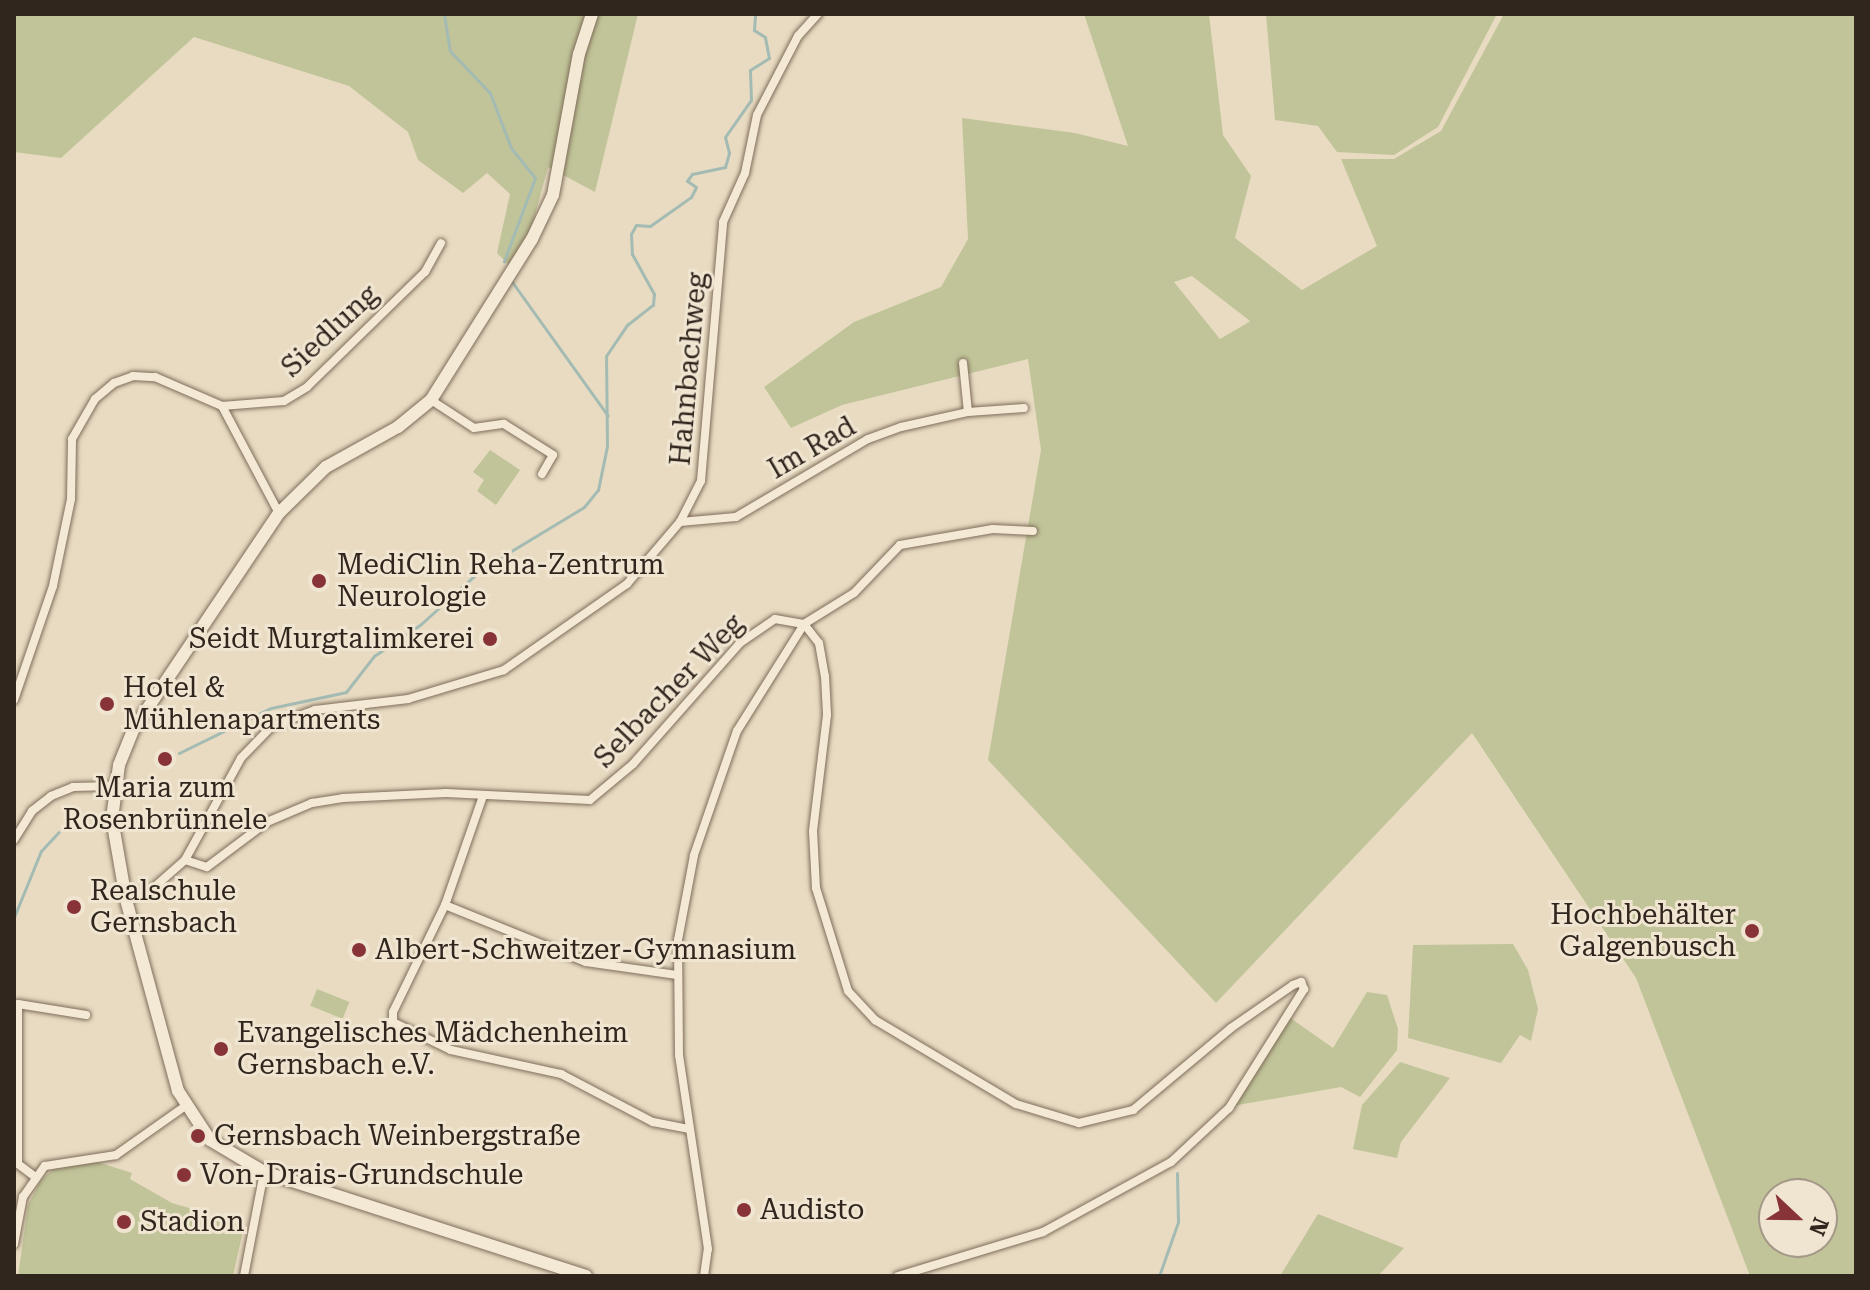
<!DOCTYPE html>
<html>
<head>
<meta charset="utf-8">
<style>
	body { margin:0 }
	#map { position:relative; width:1870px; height:1290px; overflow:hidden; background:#e8dbc2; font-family:"Roboto Serif",serif }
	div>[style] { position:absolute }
	.green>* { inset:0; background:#c1c498; transform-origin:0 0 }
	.stream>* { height:3px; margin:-1.5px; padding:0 1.5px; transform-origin:1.5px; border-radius:1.5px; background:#a4bbb3 }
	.roads { filter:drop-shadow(0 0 2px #7f6d5b) drop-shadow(0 0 2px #7f6d5b) }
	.street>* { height:8px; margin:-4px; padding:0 4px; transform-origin:4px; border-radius:4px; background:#f4e9d4 }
	.secondary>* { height:12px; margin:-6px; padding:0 6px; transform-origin:6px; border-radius:6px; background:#f4e9d4 }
	.dots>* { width:22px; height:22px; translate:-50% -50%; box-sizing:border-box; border:4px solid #f0e5d1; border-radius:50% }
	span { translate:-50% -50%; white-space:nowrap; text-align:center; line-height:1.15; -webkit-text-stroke:6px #f0e5d1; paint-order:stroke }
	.street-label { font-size:28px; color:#31261e }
	.poi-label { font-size:28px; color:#31261e }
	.left { translate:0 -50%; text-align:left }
	.right { translate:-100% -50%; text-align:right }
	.frame { position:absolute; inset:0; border:16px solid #31261e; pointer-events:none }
	.north { position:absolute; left:1758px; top:1178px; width:80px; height:80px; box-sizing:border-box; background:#f0e5d1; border:2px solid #a49989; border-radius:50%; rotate:112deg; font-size:22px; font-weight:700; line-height:32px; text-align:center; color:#31261e }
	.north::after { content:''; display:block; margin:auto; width:28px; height:36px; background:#873338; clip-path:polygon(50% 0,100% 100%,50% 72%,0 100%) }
</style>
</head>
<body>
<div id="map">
	<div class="green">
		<i style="clip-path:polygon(14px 14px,638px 14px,595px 192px,548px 167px,527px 244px,509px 265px,497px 253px,510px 194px,487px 173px,463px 193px,418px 160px,408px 132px,349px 86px,194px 37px,61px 158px,14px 152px)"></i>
		<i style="clip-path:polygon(evenodd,1084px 14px,1209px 14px,1223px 135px,1251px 176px,1235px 238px,1302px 290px,1377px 246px,1341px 159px,1394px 159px,1441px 131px,1504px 14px,1856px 14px,1856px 1276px,1750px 1276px,1636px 978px,1472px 733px,1216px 1003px,988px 760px,1041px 450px,1028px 359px,842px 405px,791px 428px,764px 387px,854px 322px,941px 287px,968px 239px,962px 118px,1075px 133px,1128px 146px,1084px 14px,1192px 276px,1250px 321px,1249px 322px,1220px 339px,1174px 282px,1192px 276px,1084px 14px,1774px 1194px,1822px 1194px,1822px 1242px,1774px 1242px,1774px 1194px)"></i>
		<i style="clip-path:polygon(1266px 14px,1497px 14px,1438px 127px,1394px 155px,1337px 152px,1318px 126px,1275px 120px)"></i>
		<i style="clip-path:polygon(490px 450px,520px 470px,496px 505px,477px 491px,484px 480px,473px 472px)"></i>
		<i style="clip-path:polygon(1513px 944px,1528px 970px,1538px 1009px,1531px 1041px,1520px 1035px,1501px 1063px,1408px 1038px,1413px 945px)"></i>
		<i style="left:317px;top:989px;width:35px;height:18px;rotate:22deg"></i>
		<i style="clip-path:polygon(1367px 992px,1387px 995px,1398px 1029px,1397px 1050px,1360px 1097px,1341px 1087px,1232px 1106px,1289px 1017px,1333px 1048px)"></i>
		<i style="clip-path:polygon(1400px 1062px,1450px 1078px,1401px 1142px,1397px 1158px,1353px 1149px,1362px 1105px)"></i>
		<i style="clip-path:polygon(94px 1161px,132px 1173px,130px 1179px,172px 1203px,200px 1211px,199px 1218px,244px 1226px,233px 1276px,18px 1276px,28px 1205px,41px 1180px,56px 1167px)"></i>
		<i style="clip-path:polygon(1318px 1214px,1404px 1248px,1378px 1276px,1280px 1276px)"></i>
	</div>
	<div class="stream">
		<i style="left:444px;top:14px;width:37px;rotate:81deg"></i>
		<i style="left:450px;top:51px;width:58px;rotate:46.4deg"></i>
		<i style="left:490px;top:93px;width:59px;rotate:69.1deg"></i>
		<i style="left:511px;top:148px;width:38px;rotate:51deg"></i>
		<i style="left:535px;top:178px;width:89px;rotate:110.5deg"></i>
		<i style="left:510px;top:279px;width:168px;rotate:54.4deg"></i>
		<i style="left:179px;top:753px;width:102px;rotate:-26.1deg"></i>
		<i style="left:271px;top:708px;width:77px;rotate:-12deg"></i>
		<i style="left:346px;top:692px;width:46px;rotate:-52.1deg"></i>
		<i style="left:374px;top:656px;width:57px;rotate:-34.2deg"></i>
		<i style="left:421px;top:624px;width:84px;rotate:-42.1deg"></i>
		<i style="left:483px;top:568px;width:118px;rotate:-31.1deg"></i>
		<i style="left:584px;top:507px;width:22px;rotate:-51deg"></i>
		<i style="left:598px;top:490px;width:45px;rotate:-78.4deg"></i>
		<i style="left:607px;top:446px;width:90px;rotate:-90.6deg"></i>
		<i style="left:606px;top:356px;width:37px;rotate:-56deg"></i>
		<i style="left:627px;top:325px;width:33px;rotate:-38deg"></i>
		<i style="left:653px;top:305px;width:11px;rotate:-85deg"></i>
		<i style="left:654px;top:294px;width:46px;rotate:-118.8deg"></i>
		<i style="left:632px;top:254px;width:20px;rotate:-93deg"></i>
		<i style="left:631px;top:234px;width:10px;rotate:-61deg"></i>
		<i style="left:636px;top:225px;width:14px;rotate:4deg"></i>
		<i style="left:650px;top:226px;width:50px;rotate:-35.3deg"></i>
		<i style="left:691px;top:197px;width:11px;rotate:-63deg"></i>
		<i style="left:696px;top:187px;width:11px;rotate:-146deg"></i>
		<i style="left:687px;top:181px;width:9px;rotate:-54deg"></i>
		<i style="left:692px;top:174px;width:34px;rotate:-12deg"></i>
		<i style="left:725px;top:167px;width:15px;rotate:-74deg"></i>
		<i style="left:729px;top:153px;width:16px;rotate:-104deg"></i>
		<i style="left:725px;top:137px;width:45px;rotate:-54.9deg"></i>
		<i style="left:751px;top:100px;width:30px;rotate:-92deg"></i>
		<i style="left:750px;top:70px;width:22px;rotate:-32deg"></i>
		<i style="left:769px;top:58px;width:21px;rotate:-101deg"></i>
		<i style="left:765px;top:37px;width:13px;rotate:-148deg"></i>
		<i style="left:754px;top:30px;width:16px;rotate:-86deg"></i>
		<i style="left:14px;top:917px;width:71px;rotate:-67.8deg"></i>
		<i style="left:41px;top:851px;width:26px;rotate:-47deg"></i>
		<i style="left:1159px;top:1276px;width:57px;rotate:-70.6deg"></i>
		<i style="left:1178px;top:1222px;width:49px;rotate:-91.2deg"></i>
	</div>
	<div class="roads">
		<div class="street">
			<i style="left:963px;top:363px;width:49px;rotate:84.2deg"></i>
			<i style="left:431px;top:400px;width:51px;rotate:33.1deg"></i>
			<i style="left:474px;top:428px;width:30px;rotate:-8deg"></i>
			<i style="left:504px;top:424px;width:58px;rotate:32.3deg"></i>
			<i style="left:553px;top:455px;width:22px;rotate:120deg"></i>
			<i style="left:222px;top:406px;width:62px;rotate:-4.6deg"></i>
			<i style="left:284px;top:401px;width:27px;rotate:-31deg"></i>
			<i style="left:307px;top:387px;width:165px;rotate:-44.3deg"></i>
			<i style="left:425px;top:272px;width:33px;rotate:-61deg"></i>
			<i style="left:680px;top:522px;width:56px;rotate:-5.1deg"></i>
			<i style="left:736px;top:517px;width:153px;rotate:-30.6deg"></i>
			<i style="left:868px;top:439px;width:35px;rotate:-20deg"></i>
			<i style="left:901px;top:427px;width:69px;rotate:-12.6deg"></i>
			<i style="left:968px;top:412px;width:56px;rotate:-4.1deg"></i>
			<i style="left:14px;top:700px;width:120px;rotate:-71.1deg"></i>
			<i style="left:53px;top:586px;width:89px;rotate:-78.3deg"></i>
			<i style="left:71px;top:499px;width:60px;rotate:-89deg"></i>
			<i style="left:72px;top:439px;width:46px;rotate:-60.1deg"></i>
			<i style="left:95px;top:399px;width:25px;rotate:-40deg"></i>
			<i style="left:114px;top:383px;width:20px;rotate:-20deg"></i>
			<i style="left:133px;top:376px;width:22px;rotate:3deg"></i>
			<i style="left:155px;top:377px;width:73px;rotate:23.4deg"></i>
			<i style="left:222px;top:406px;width:121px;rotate:62deg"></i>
			<i style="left:483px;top:796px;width:115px;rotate:109.2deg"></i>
			<i style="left:445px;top:905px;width:119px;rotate:115.9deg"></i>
			<i style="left:393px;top:1012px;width:10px;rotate:90deg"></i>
			<i style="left:393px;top:1022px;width:64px;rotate:25.8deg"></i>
			<i style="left:451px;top:1050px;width:113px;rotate:12.3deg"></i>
			<i style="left:561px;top:1074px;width:104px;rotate:27.6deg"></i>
			<i style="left:653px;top:1122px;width:36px;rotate:11deg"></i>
			<i style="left:14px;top:840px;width:34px;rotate:-58deg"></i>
			<i style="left:32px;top:811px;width:24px;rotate:-38deg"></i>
			<i style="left:51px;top:796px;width:24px;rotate:-22deg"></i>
			<i style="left:73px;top:787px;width:41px;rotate:-1.4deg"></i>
			<i style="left:185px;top:860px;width:23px;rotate:18deg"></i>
			<i style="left:207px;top:867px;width:75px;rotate:-36.9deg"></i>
			<i style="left:267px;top:822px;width:49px;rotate:-22.9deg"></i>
			<i style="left:312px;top:803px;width:31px;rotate:-9deg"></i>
			<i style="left:343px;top:798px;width:103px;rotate:-2.8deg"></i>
			<i style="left:446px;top:793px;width:144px;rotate:2.8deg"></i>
			<i style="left:590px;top:800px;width:56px;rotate:-39.9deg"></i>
			<i style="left:633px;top:764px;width:162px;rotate:-48.5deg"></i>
			<i style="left:740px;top:643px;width:42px;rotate:-34.4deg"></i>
			<i style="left:775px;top:619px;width:29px;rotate:10deg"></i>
			<i style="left:804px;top:624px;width:24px;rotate:52deg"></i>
			<i style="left:819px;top:643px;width:34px;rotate:80deg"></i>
			<i style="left:825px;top:676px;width:39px;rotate:87deg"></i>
			<i style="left:827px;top:715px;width:117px;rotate:96.9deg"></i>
			<i style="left:813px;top:831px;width:57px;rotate:87deg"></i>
			<i style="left:816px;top:888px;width:108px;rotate:72.7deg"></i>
			<i style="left:848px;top:991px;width:40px;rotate:47deg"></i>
			<i style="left:875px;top:1020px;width:164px;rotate:30.8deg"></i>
			<i style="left:1016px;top:1104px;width:66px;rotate:16.8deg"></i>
			<i style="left:1079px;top:1123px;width:56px;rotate:-13.5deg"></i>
			<i style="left:1133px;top:1110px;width:128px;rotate:-39.9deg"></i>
			<i style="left:1231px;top:1028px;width:75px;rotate:-34.7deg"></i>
			<i style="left:1293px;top:985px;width:9px;rotate:-21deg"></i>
			<i style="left:1301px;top:982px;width:8px;rotate:67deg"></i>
			<i style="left:1304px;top:989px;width:141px;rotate:122.2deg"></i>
			<i style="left:1229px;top:1108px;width:79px;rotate:137deg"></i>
			<i style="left:1171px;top:1162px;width:146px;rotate:151.3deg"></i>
			<i style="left:1043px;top:1232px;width:152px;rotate:163.1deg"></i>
			<i style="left:126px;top:899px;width:27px;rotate:-20deg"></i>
			<i style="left:151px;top:890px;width:45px;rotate:-41.4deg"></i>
			<i style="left:185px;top:860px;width:116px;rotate:-61.2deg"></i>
			<i style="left:241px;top:758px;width:45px;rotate:-45.9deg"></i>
			<i style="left:272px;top:726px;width:46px;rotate:-20.4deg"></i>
			<i style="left:315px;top:710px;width:94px;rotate:-6.7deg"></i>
			<i style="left:408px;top:699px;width:100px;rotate:-16.8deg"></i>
			<i style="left:504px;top:670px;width:150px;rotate:-35deg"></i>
			<i style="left:627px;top:584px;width:82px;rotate:-49.5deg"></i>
			<i style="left:680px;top:522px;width:46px;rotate:-62.9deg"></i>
			<i style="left:701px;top:481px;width:260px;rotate:-85.1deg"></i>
			<i style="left:723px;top:222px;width:54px;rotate:-65.8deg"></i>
			<i style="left:745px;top:173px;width:59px;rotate:-78.3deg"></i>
			<i style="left:757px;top:115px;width:89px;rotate:-62.6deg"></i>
			<i style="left:798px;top:36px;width:30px;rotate:-48deg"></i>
			<i style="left:445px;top:905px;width:152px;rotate:22deg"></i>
			<i style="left:586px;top:962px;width:92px;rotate:8.1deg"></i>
			<i style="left:34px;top:1176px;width:20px;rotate:-143deg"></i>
			<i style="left:18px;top:1164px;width:160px;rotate:-90deg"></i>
			<i style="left:18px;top:1004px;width:69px;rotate:9.2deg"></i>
			<i style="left:14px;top:1244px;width:48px;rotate:-79.2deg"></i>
			<i style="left:23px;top:1197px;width:38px;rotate:-55deg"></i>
			<i style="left:45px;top:1166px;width:72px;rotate:-8.8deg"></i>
			<i style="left:116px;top:1155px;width:83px;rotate:-35.2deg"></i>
			<i style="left:244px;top:1276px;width:106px;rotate:-79.1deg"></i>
			<i style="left:704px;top:1276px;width:27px;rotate:-82deg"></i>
			<i style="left:708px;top:1249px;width:196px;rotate:-98.5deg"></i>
			<i style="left:679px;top:1055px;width:115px;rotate:-90.5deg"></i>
			<i style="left:678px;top:940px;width:86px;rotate:-79.3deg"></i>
			<i style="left:694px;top:855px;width:131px;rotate:-70.9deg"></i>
			<i style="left:737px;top:731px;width:126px;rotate:-57.9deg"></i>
			<i style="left:804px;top:624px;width:59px;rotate:-31.8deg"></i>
			<i style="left:854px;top:593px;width:66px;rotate:-46.2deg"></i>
			<i style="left:900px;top:545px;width:94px;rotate:-9.8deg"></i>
			<i style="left:993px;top:529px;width:40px;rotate:2.9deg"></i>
		</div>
		<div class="secondary">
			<i style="left:586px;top:1276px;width:338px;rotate:-162.1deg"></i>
			<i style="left:264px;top:1172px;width:63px;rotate:-149.3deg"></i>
			<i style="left:210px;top:1140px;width:59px;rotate:-123.1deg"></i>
			<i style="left:178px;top:1091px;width:199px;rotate:-105.2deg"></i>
			<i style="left:126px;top:899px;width:81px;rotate:-99.9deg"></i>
			<i style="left:112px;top:819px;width:54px;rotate:-82.6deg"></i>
			<i style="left:119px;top:765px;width:38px;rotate:-68deg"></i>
			<i style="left:133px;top:730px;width:262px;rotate:-56.1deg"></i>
			<i style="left:279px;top:513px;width:66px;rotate:-44.4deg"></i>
			<i style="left:326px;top:467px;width:82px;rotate:-29.1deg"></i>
			<i style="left:398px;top:427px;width:43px;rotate:-39.3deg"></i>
			<i style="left:431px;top:400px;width:190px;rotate:-57.9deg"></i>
			<i style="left:532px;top:239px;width:49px;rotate:-64.5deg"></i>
			<i style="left:553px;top:195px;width:143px;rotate:-79.6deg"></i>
			<i style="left:579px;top:54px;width:42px;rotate:-72deg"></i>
		</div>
	</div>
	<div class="dots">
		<i style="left:319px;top:581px;background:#873338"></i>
		<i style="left:490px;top:639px;background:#873338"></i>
		<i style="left:107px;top:704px;background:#873338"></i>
		<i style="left:165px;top:759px;background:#873338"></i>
		<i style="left:74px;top:907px;background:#873338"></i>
		<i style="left:1752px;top:931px;background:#873338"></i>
		<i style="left:359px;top:950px;background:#873338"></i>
		<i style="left:221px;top:1049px;background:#873338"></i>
		<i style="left:198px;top:1136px;background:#873338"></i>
		<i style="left:184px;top:1175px;background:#873338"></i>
		<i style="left:744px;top:1210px;background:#873338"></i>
		<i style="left:124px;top:1222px;background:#873338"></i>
	</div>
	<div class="street-label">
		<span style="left:330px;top:331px;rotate:-43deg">Siedlung</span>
		<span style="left:689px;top:369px;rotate:-85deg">Hahnbachweg</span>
		<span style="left:812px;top:448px;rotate:-30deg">Im Rad</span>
		<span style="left:669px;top:691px;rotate:-46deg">Selbacher Weg</span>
	</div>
	<div class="poi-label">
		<span class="left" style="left:337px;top:581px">MediClin Reha-Zentrum<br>Neurologie</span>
		<span class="right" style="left:474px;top:639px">Seidt Murgtalimkerei</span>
		<span class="left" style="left:123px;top:704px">Hotel &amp;<br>Mühlenapartments</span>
		<span style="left:165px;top:804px">Maria zum<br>Rosenbrünnele</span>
		<span class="left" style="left:90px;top:907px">Realschule<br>Gernsbach</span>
		<span class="right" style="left:1736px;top:931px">Hochbehälter<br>Galgenbusch</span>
		<span class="left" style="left:375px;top:950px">Albert-Schweitzer-Gymnasium</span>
		<span class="left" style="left:237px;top:1049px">Evangelisches Mädchenheim<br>Gernsbach e.V.</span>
		<span class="left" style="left:214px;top:1136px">Gernsbach Weinbergstraße</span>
		<span class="left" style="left:200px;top:1175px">Von-Drais-Grundschule</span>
		<span class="left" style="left:760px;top:1210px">Audisto</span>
		<span class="left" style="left:140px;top:1222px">Stadion</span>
	</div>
	<div class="frame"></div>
	<div class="north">N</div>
</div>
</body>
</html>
